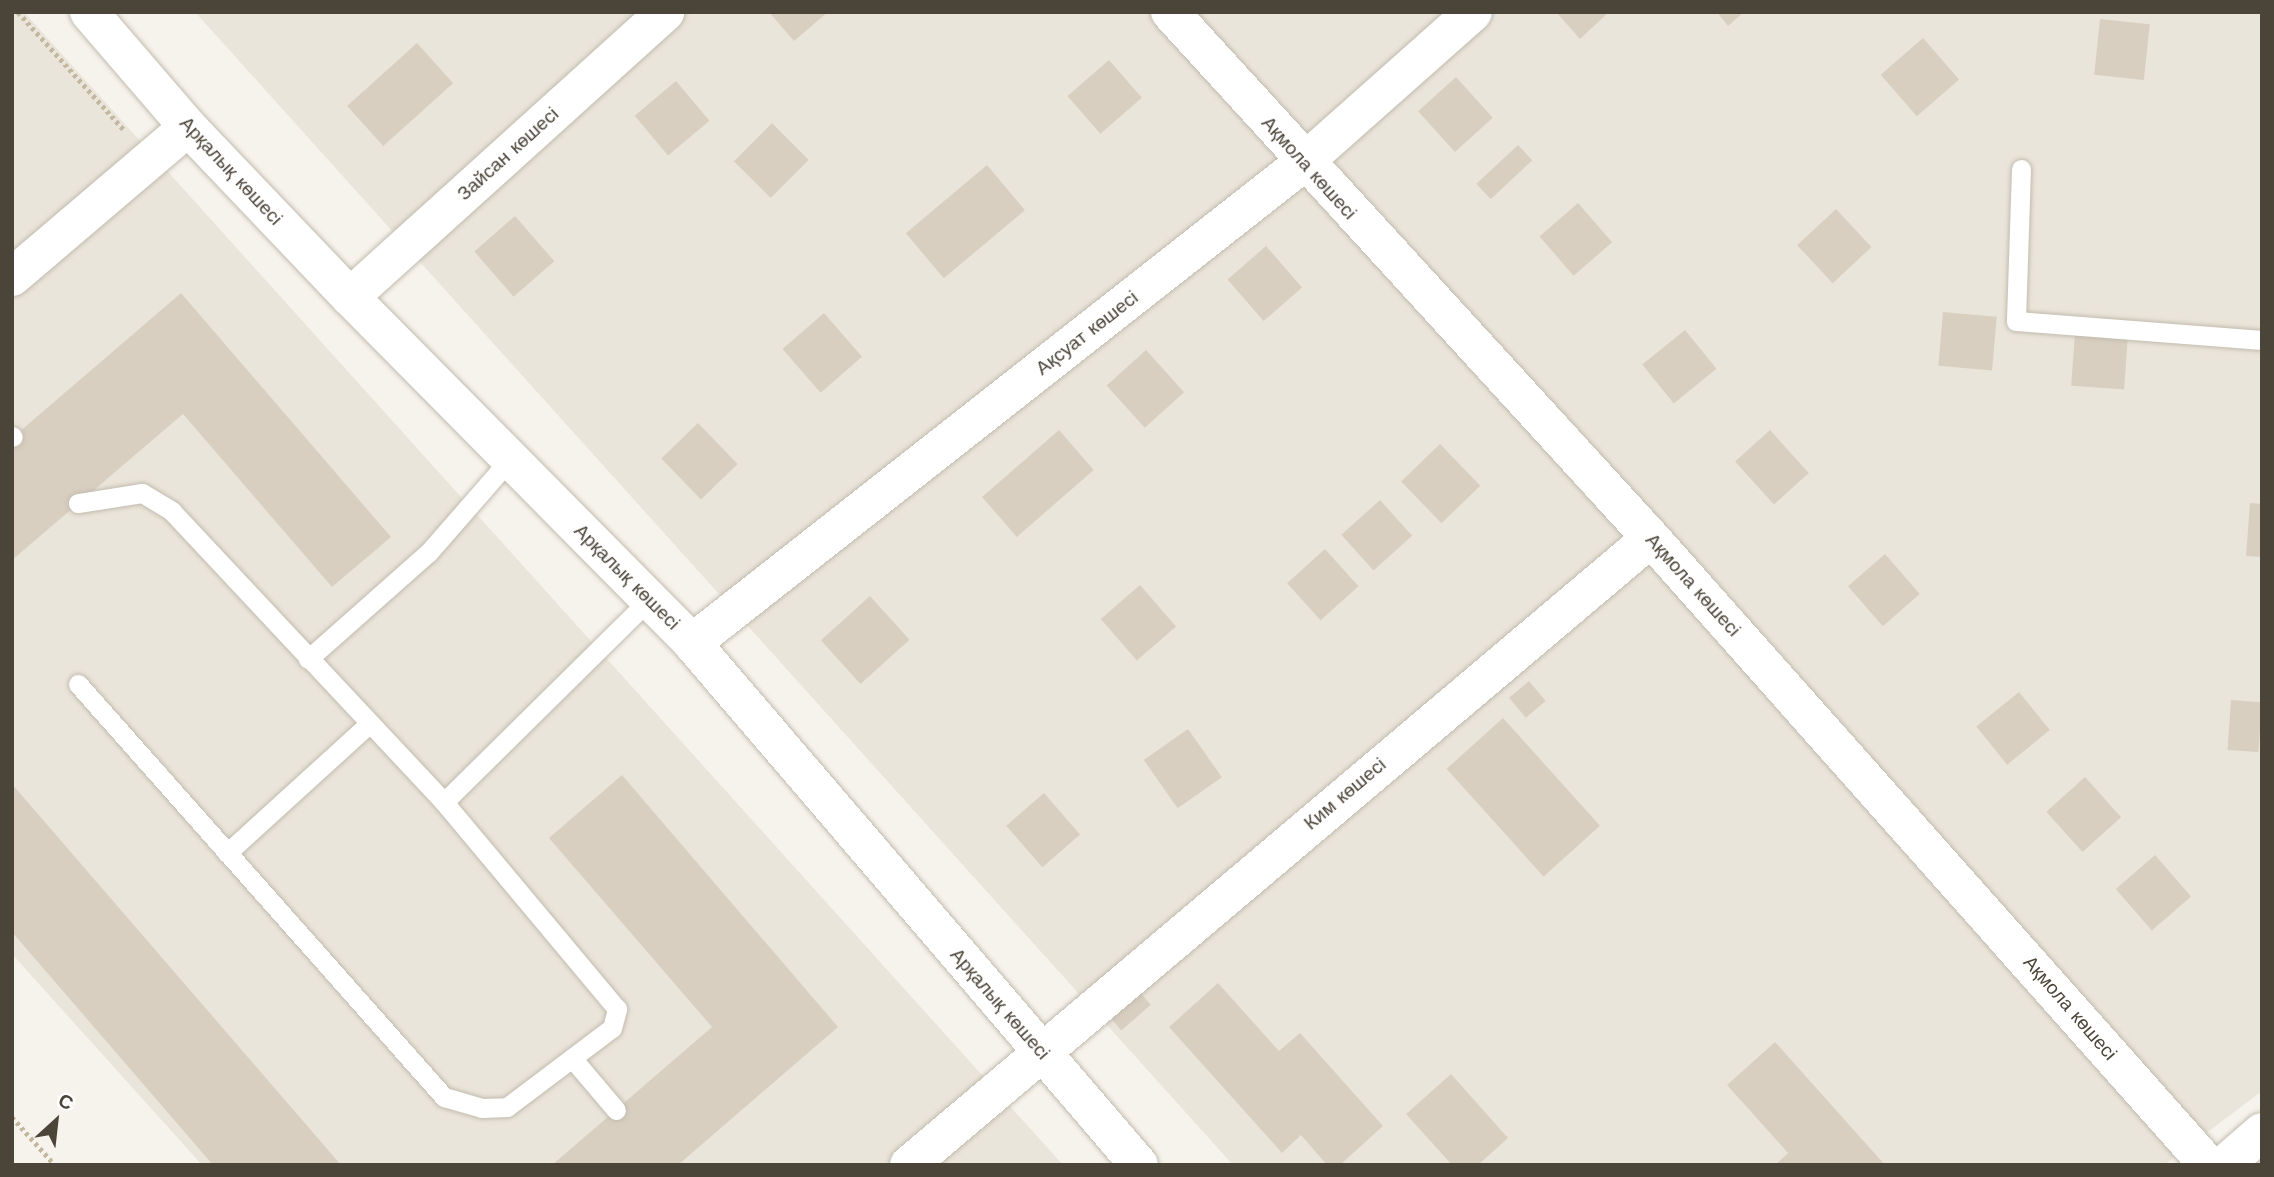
<!DOCTYPE html>
<html>
<head>
<meta charset="utf-8">
<style>
	body { margin:0 }
	#map { position:relative; width:2274px; height:1177px; overflow:hidden; background:#f6f3ec; font-family:"Work Sans",sans-serif }
	div>[style] { position:absolute }
	.residential>* { inset:0; background:#eae5da }
	.building>* { inset:0; background:#d8cfc1; transform-origin:0 0 }
	.path>* { height:4.5px; margin-top:-2.25px; transform-origin:0; background:repeating-linear-gradient(90deg,#c4b79f 0 3.5px,transparent 0 7px) }
	.roads { filter:drop-shadow(0 0 2px #c2bbae) drop-shadow(0 0 2px #c2bbae) }
	.lane>* { height:19px; margin:-9.5px; padding:0 9.5px; transform-origin:9.5px; border-radius:9.5px; background:#fff }
	.street>* { height:38px; margin:-19px; padding:0 19px; transform-origin:19px; border-radius:19px; background:#fff }
	span { translate:-50% -50%; white-space:nowrap; text-align:center; line-height:1.15; -webkit-text-stroke:5px #fff; paint-order:stroke }
	.street-label { font-size:19px; color:#4b4439 }
	.frame { position:absolute; inset:0; border:14px solid #4b4439; pointer-events:none }
	.north { position:absolute; left:21px; top:1086px; width:70px; height:70px; -webkit-text-stroke:5px #fff; paint-order:stroke; rotate:27deg; font-size:19px; font-weight:700; line-height:28px; text-align:center; color:#4b4439 }
	.north::after { content:''; display:block; margin:auto; width:24px; height:32px; background:#4b4439; clip-path:polygon(50% 0,100% 100%,50% 72%,0 100%) }
</style>
</head>
<body>
<div id="map">
	<div class="residential">
		<i style="clip-path:polygon(12px 12px,24px 12px,1063px 1165px,202px 1165px,12px 954px)"></i>
		<i style="clip-path:polygon(195px 12px,2262px 12px,2262px 1091px,2164px 1165px,1233px 1165px)"></i>
	</div>
	<div class="building">
		<i style="clip-path:polygon(769px 12px,828px 12px,794px 41px)"></i>
		<i style="clip-path:polygon(1556px 12px,1609px 12px,1580px 39px)"></i>
		<i style="clip-path:polygon(1717px 12px,1744px 12px,1728px 26px)"></i>
		<i style="left:2100px;top:19px;width:50px;height:56px;rotate:6deg"></i>
		<i style="left:1923px;top:38px;width:55px;height:56px;rotate:49deg"></i>
		<i style="left:417px;top:43px;width:54px;height:94px;rotate:48deg"></i>
		<i style="left:1109px;top:60px;width:50px;height:55px;rotate:49deg"></i>
		<i style="left:1456px;top:77px;width:55px;height:51px;rotate:48deg"></i>
		<i style="left:676px;top:81px;width:52px;height:54px;rotate:50deg"></i>
		<i style="left:772px;top:123px;width:52px;height:54px;rotate:45deg"></i>
		<i style="left:1518px;top:145px;width:21px;height:57px;rotate:47deg"></i>
		<i style="left:987px;top:165px;width:59px;height:106px;rotate:50deg"></i>
		<i style="left:1578px;top:203px;width:52px;height:51px;rotate:49deg"></i>
		<i style="left:1836px;top:209px;width:52px;height:53px;rotate:47deg"></i>
		<i style="left:515px;top:216px;width:60px;height:54px;rotate:49deg"></i>
		<i style="left:1266px;top:246px;width:55px;height:51px;rotate:49deg"></i>
		<i style="clip-path:polygon(181px 293px,391px 537px,332px 587px,183px 414px,12px 560px,12px 438px)"></i>
		<i style="left:1943px;top:312px;width:54px;height:54px;rotate:5deg"></i>
		<i style="left:824px;top:313px;width:58px;height:55px;rotate:49deg"></i>
		<i style="left:1685px;top:330px;width:50px;height:55px;rotate:51deg"></i>
		<i style="left:2075px;top:332px;width:53px;height:54px;rotate:4deg"></i>
		<i style="left:1146px;top:350px;width:57px;height:53px;rotate:48deg"></i>
		<i style="left:698px;top:423px;width:57px;height:51px;rotate:46deg"></i>
		<i style="left:1059px;top:430px;width:53px;height:102px;rotate:49deg"></i>
		<i style="left:1770px;top:430px;width:58px;height:47px;rotate:48deg"></i>
		<i style="left:1440px;top:444px;width:58px;height:54px;rotate:46deg"></i>
		<i style="left:1380px;top:500px;width:48px;height:52px;rotate:48deg"></i>
		<i style="clip-path:polygon(2250px 503px,2262px 504px,2262px 557px,2246px 556px)"></i>
		<i style="left:1325px;top:549px;width:50px;height:51px;rotate:48deg"></i>
		<i style="left:1885px;top:554px;width:53px;height:49px;rotate:49deg"></i>
		<i style="left:1140px;top:585px;width:55px;height:52px;rotate:49deg"></i>
		<i style="left:870px;top:596px;width:59px;height:66px;rotate:48deg"></i>
		<i style="left:1529px;top:681px;width:26px;height:26px;rotate:50deg"></i>
		<i style="left:2019px;top:692px;width:49px;height:55px;rotate:51deg"></i>
		<i style="left:2231px;top:700px;width:31px;height:50px;rotate:4deg"></i>
		<i style="left:1503px;top:718px;width:145px;height:76px;rotate:48deg"></i>
		<i style="left:1188px;top:729px;width:59px;height:54px;rotate:55deg"></i>
		<i style="clip-path:polygon(622px 775px,838px 1027px,678px 1165px,552px 1165px,712px 1027px,549px 838px)"></i>
		<i style="left:2085px;top:777px;width:54px;height:52px;rotate:48deg"></i>
		<i style="clip-path:polygon(12px 784px,341px 1165px,213px 1165px,12px 932px)"></i>
		<i style="left:1044px;top:793px;width:55px;height:50px;rotate:49deg"></i>
		<i style="left:2155px;top:855px;width:55px;height:52px;rotate:49deg"></i>
		<i style="clip-path:polygon(1218px 983px,1279px 1051px,1300px 1033px,1383px 1126px,1340px 1165px,1327px 1165px,1301px 1135px,1282px 1153px,1169px 1027px)"></i>
		<i style="left:1137px;top:989px;width:21px;height:39px;rotate:49deg"></i>
		<i style="clip-path:polygon(1775px 1042px,1885px 1165px,1775px 1165px,1788px 1153px,1727px 1085px)"></i>
		<i style="clip-path:polygon(1451px 1074px,1508px 1138px,1478px 1165px,1452px 1165px,1406px 1114px)"></i>
	</div>
	<div class="path">
		<i style="left:18px;top:12px;width:160px;rotate:48deg"></i>
		<i style="left:12px;top:1117px;width:64px;rotate:48.1deg"></i>
	</div>
	<div class="roads">
		<div class="lane">
			<i style="left:2021px;top:169px;width:152px;rotate:91.9deg"></i>
			<i style="left:2016px;top:321px;width:247px;rotate:4.4deg"></i>
			<i style="left:12px;top:436px;width:1px;rotate:45deg"></i>
			<i style="left:308px;top:659px;width:160px;rotate:-41.5deg"></i>
			<i style="left:428px;top:553px;width:125px;rotate:-48.9deg"></i>
			<i style="left:78px;top:684px;width:552px;rotate:48.45deg"></i>
			<i style="left:444px;top:1097px;width:40px;rotate:16deg"></i>
			<i style="left:482px;top:1108px;width:25px;rotate:-2deg"></i>
			<i style="left:507px;top:1107px;width:131px;rotate:-37deg"></i>
			<i style="left:612px;top:1028px;width:20px;rotate:-75deg"></i>
			<i style="left:617px;top:1009px;width:270px;rotate:-129.9deg"></i>
			<i style="left:444px;top:802px;width:398px;rotate:-133.1deg"></i>
			<i style="left:172px;top:511px;width:35px;rotate:-149deg"></i>
			<i style="left:142px;top:493px;width:65px;rotate:171.1deg"></i>
			<i style="left:444px;top:802px;width:288px;rotate:-44.6deg"></i>
			<i style="left:227px;top:853px;width:192px;rotate:-42.3deg"></i>
			<i style="left:572px;top:1058px;width:68px;rotate:49.8deg"></i>
		</div>
		<div class="street">
			<i style="left:89px;top:12px;width:152px;rotate:49.3deg"></i>
			<i style="left:188px;top:127px;width:235px;rotate:46.4deg"></i>
			<i style="left:350px;top:297px;width:486px;rotate:45.3deg"></i>
			<i style="left:692px;top:643px;width:687px;rotate:49.43deg"></i>
			<i style="left:1170px;top:12px;width:713px;rotate:47.56deg"></i>
			<i style="left:1651px;top:538px;width:839px;rotate:48.38deg"></i>
			<i style="left:12px;top:277px;width:231px;rotate:-40.4deg"></i>
			<i style="left:350px;top:297px;width:425px;rotate:-42.1deg"></i>
			<i style="left:692px;top:643px;width:777px;rotate:-38.15deg"></i>
			<i style="left:1303px;top:163px;width:227px;rotate:-41.6deg"></i>
			<i style="left:909px;top:1165px;width:971px;rotate:-40.2deg"></i>
			<i style="left:2224px;top:1165px;width:50px;rotate:-41deg"></i>
		</div>
	</div>
	<div class="street-label">
		<span style="left:508px;top:154px;rotate:-42deg">Зайсан көшесі</span>
		<span style="left:1309px;top:168px;rotate:48deg">Ақмола көшесі</span>
		<span style="left:231px;top:171px;rotate:47deg">Арқалық көшесі</span>
		<span style="left:1087px;top:333px;rotate:-38deg">Ақсуат көшесі</span>
		<span style="left:627px;top:577px;rotate:45deg">Арқалық көшесі</span>
		<span style="left:1693px;top:585px;rotate:48deg">Ақмола көшесі</span>
		<span style="left:1345px;top:794px;rotate:-40deg">Ким көшесі</span>
		<span style="left:1000px;top:1004px;rotate:49deg">Арқалық көшесі</span>
		<span style="left:2070px;top:1008px;rotate:49deg">Ақмола көшесі</span>
	</div>
	<div class="frame"></div>
	<div class="north">С</div>
</div>
</body>
</html>
